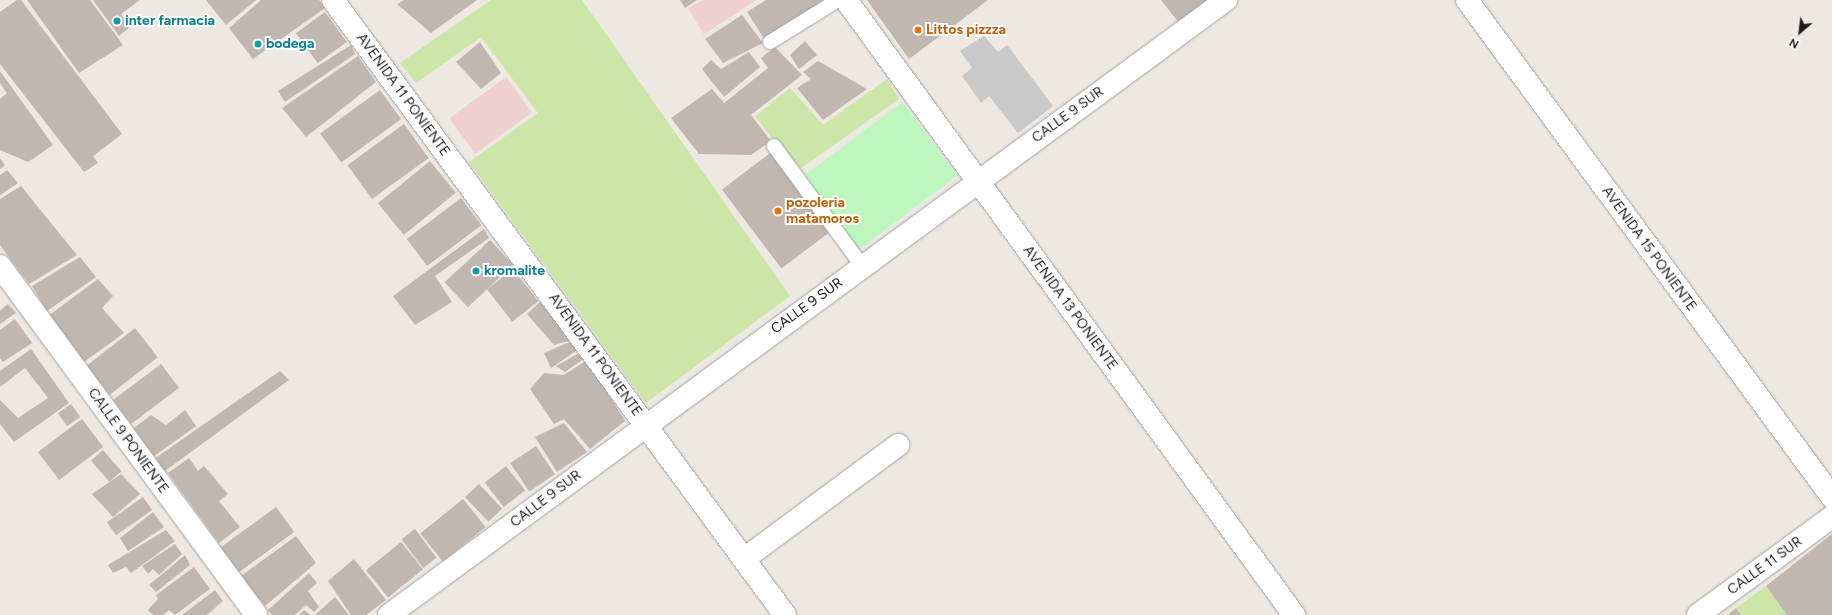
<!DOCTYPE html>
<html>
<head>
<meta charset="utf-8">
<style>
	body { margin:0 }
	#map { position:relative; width:1832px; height:615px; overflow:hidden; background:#ede8e1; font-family:Figtree,sans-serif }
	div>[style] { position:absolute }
	.commercial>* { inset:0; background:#eed0d1; transform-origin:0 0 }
	.religious>* { inset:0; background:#c9c9c9 }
	.grass>* { inset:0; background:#cbe6a7 }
	.park>* { inset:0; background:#bdf7bd; transform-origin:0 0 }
	.building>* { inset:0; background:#c1b7b1; transform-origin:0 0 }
	.roads { filter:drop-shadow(0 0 1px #a2a2a2) drop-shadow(0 0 1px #a2a2a2) }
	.service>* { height:14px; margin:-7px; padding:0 7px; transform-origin:7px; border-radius:7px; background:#fff }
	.minor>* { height:22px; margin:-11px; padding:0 11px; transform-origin:11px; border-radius:11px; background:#fff }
	.tertiary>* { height:22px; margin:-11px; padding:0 11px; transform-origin:11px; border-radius:11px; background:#fff }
	.dots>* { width:11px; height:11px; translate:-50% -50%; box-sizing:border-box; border:2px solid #fff; border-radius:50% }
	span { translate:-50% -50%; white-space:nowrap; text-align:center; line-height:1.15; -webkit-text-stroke:4px #fff; paint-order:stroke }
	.culture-label { font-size:14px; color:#0d838f; font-weight:700 }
	.left { translate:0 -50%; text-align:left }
	.food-label { font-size:14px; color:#c56008; font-weight:700 }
	.street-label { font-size:14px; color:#1b1b1b }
	.north { position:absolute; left:1780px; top:12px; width:40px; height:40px; -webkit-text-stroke:3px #fff; paint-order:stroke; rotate:208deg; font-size:11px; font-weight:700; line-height:16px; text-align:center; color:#1b1b1b }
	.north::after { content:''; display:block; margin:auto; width:14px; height:18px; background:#1b1b1b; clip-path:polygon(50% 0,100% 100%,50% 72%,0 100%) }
</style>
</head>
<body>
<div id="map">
	<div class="commercial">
		<i style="clip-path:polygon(702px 0,757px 0,704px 34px,688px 9px)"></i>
		<i style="left:506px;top:77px;width:44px;height:70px;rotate:54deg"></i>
	</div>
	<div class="religious">
		<i style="clip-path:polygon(984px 36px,998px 52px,1007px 45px,1053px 106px,1018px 133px,989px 96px,981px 103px,962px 76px,972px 68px,960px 51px)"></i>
	</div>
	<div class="grass">
		<i style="clip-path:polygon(491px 0,582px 0,790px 296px,646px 403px,469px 162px,538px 113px,481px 37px,416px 83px,400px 63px)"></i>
		<i style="clip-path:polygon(887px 79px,899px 99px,797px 171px,755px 116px,790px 88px,823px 125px)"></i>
		<i style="clip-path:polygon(1766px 586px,1787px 615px,1741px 615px,1736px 608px)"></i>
	</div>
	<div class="park">
		<i style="left:902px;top:102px;width:92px;height:126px;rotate:53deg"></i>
	</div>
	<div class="building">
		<i style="clip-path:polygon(17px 0,21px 0,122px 134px,93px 156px,98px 163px,84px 172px,0 64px,0 12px)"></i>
		<i style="clip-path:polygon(27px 0,90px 0,123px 45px,79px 73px)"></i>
		<i style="clip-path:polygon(93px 0,140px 0,121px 14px,130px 27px,119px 36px)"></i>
		<i style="clip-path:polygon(206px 0,256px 0,226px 25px)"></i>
		<i style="clip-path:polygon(261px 0,319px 0,325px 8px,253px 59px,229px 28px)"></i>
		<i style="clip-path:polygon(404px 0,477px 0,431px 33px,397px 4px)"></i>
		<i style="clip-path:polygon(680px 0,697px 0,685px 8px)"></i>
		<i style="clip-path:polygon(766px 0,824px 0,827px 3px,765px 40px,747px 12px)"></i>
		<i style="clip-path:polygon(867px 0,988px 0,909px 59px)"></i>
		<i style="clip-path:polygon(1161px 0,1207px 0,1179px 23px)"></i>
		<i style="left:325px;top:12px;width:37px;height:36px;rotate:54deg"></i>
		<i style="clip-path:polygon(742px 15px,763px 43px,723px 63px,705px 39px)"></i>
		<i style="clip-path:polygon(805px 41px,817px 55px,799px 69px,790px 55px)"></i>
		<i style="clip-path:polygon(480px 42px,501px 73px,481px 89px,456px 62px)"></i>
		<i style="clip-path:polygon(351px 45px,355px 54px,285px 102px,278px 91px)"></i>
		<i style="clip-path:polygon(775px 47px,802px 75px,751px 115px,771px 141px,751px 155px,699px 154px,671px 118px,712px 89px,724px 103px,768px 68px,761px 58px)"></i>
		<i style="clip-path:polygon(749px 52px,760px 67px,724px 97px,702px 69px,711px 60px,721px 69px)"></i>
		<i style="clip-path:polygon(358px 56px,376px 82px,306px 137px,282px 108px)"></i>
		<i style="clip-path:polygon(818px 61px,867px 89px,823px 120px,797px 88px,811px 79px,803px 72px)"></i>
		<i style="clip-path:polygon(0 71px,53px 145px,28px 162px,0 150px,0 99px,7px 93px,0 83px)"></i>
		<i style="left:380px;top:90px;width:36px;height:74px;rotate:54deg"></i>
		<i style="left:404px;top:124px;width:42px;height:70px;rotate:54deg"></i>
		<i style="left:773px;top:151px;width:99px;height:64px;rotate:53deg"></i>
		<i style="clip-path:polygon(0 158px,5px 165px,0 169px)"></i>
		<i style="left:430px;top:161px;width:41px;height:67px;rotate:51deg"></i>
		<i style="clip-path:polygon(7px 170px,18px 183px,0 195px,0 175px)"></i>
		<i style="clip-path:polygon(21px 186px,77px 255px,29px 284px,0 245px,0 199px)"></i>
		<i style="left:461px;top:198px;width:34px;height:68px;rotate:53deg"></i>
		<i style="clip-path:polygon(484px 229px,489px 238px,435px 276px,452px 302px,415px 325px,393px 296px)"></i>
		<i style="left:490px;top:240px;width:34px;height:62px;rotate:47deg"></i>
		<i style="clip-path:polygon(80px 257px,96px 277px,47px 311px,32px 286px)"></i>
		<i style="left:513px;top:269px;width:41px;height:33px;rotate:52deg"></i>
		<i style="clip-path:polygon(98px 279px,113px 296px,102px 308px,124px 333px,84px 362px,48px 316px)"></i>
		<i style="clip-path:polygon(540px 302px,571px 340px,554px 345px,527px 314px)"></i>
		<i style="clip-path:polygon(8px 304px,16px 313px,0 324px,0 311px)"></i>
		<i style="clip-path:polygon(15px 319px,32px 343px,3px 362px,0 358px,0 330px)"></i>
		<i style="left:135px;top:328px;width:37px;height:61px;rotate:52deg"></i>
		<i style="clip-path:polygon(572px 341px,579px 349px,551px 368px,544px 353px)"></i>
		<i style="clip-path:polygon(31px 349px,69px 403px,14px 442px,0 424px,0 400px,18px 418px,48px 398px,25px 368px,0 387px,0 371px)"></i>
		<i style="clip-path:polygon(581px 352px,585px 358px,565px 372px,556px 366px)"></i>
		<i style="clip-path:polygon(587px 360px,625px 421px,590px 449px,564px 419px,554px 424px,530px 389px,544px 373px,564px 375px)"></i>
		<i style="left:161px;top:364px;width:30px;height:60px;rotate:53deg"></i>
		<i style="clip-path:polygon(280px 371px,289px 380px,165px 471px,154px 459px)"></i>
		<i style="left:71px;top:404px;width:16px;height:16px;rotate:55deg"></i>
		<i style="clip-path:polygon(185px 410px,196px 426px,153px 457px,134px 428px,151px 415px,166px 425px)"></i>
		<i style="left:82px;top:419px;width:35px;height:55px;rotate:53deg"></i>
		<i style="clip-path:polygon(564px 423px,587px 452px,557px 472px,535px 437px)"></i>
		<i style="left:536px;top:446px;width:34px;height:31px;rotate:56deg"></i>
		<i style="left:103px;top:450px;width:28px;height:16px;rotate:49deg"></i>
		<i style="clip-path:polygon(189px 458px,198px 471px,204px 466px,228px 494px,219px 501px,240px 527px,219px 543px,168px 473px)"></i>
		<i style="left:506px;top:466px;width:31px;height:27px;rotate:52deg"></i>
		<i style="clip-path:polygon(121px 474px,140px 494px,113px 517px,92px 494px)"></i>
		<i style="left:479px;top:484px;width:34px;height:19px;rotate:47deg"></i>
		<i style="left:143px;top:497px;width:16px;height:44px;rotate:55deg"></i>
		<i style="left:463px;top:499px;width:36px;height:55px;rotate:51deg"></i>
		<i style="left:276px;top:507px;width:31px;height:70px;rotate:54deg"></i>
		<i style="clip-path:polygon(153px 512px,164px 527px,128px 551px,120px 538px)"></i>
		<i style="left:415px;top:529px;width:36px;height:17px;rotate:53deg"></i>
		<i style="clip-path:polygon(166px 530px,175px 541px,131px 573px,126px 567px,113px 573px,108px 565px)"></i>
		<i style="clip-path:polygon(1832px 534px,1832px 615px,1787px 615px,1766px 586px)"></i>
		<i style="clip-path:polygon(296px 536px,316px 563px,265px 606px,241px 576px)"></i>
		<i style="left:401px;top:542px;width:35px;height:45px;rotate:51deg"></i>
		<i style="clip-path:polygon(175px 544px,182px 554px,159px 575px,153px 569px,148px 574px,142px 566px)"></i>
		<i style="clip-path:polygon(185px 555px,190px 565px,156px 592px,149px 585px)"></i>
		<i style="clip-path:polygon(354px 559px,386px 600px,366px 615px,351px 615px,328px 581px)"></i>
		<i style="clip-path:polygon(194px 567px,210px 589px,175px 615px,169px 610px,163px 615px,153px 615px,148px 610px,158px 599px,156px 595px)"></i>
		<i style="clip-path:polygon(309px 573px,317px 583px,308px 591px,319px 607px,314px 612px,306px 605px,295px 615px,272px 615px,268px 610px)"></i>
		<i style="clip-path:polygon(215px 590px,223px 601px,207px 615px,182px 615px)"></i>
		<i style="clip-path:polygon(335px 597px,349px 615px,315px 615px)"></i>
		<i style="clip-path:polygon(1736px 608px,1741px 615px,1728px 615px)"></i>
		<i style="clip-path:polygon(304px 610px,311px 615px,299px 615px)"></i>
	</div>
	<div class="roads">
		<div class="service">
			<i style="left:770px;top:42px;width:80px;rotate:-31.7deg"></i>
			<i style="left:774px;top:146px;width:149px;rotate:53.7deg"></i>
		</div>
		<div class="minor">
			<i style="left:333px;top:0;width:763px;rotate:53.69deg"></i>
			<i style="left:846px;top:0;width:761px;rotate:53.93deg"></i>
			<i style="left:1467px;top:0;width:617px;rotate:53.71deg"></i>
			<i style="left:0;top:266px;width:433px;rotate:53.7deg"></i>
			<i style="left:744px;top:559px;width:192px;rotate:-36.5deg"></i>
			<i style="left:389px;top:615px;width:1039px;rotate:-36.31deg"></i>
		</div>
		<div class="tertiary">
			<i style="left:1698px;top:615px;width:166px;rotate:-36.2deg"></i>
		</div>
	</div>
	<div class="dots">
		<i style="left:117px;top:21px;background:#0f9aa8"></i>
		<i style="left:918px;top:30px;background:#e8710a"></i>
		<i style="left:258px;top:44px;background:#0f9aa8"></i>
		<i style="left:778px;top:211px;background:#e8710a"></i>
		<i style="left:476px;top:271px;background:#0f9aa8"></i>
	</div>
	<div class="culture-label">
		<span class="left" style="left:125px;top:21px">inter farmacia</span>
		<span class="left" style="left:266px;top:44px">bodega</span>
		<span class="left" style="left:484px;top:271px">kromalite</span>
	</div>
	<div class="food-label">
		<span class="left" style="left:926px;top:30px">Littos pizzza</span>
		<span class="left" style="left:786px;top:211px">pozoleria<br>matamoros</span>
	</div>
	<div class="street-label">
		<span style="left:403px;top:95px;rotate:54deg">AVENIDA 11 PONIENTE</span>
		<span style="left:1068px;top:115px;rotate:-36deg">CALLE 9 SUR</span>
		<span style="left:1649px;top:249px;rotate:54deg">AVENIDA 15 PONIENTE</span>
		<span style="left:807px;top:306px;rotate:-36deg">CALLE 9 SUR</span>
		<span style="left:1070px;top:308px;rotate:54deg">AVENIDA 13 PONIENTE</span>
		<span style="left:595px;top:355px;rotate:54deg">AVENIDA 11 PONIENTE</span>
		<span style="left:128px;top:441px;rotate:54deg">CALLE 9 PONIENTE</span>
		<span style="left:546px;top:499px;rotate:-37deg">CALLE 9 SUR</span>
		<span style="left:1765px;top:566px;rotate:-36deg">CALLE 11 SUR</span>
	</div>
	<div class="north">N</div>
</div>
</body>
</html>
